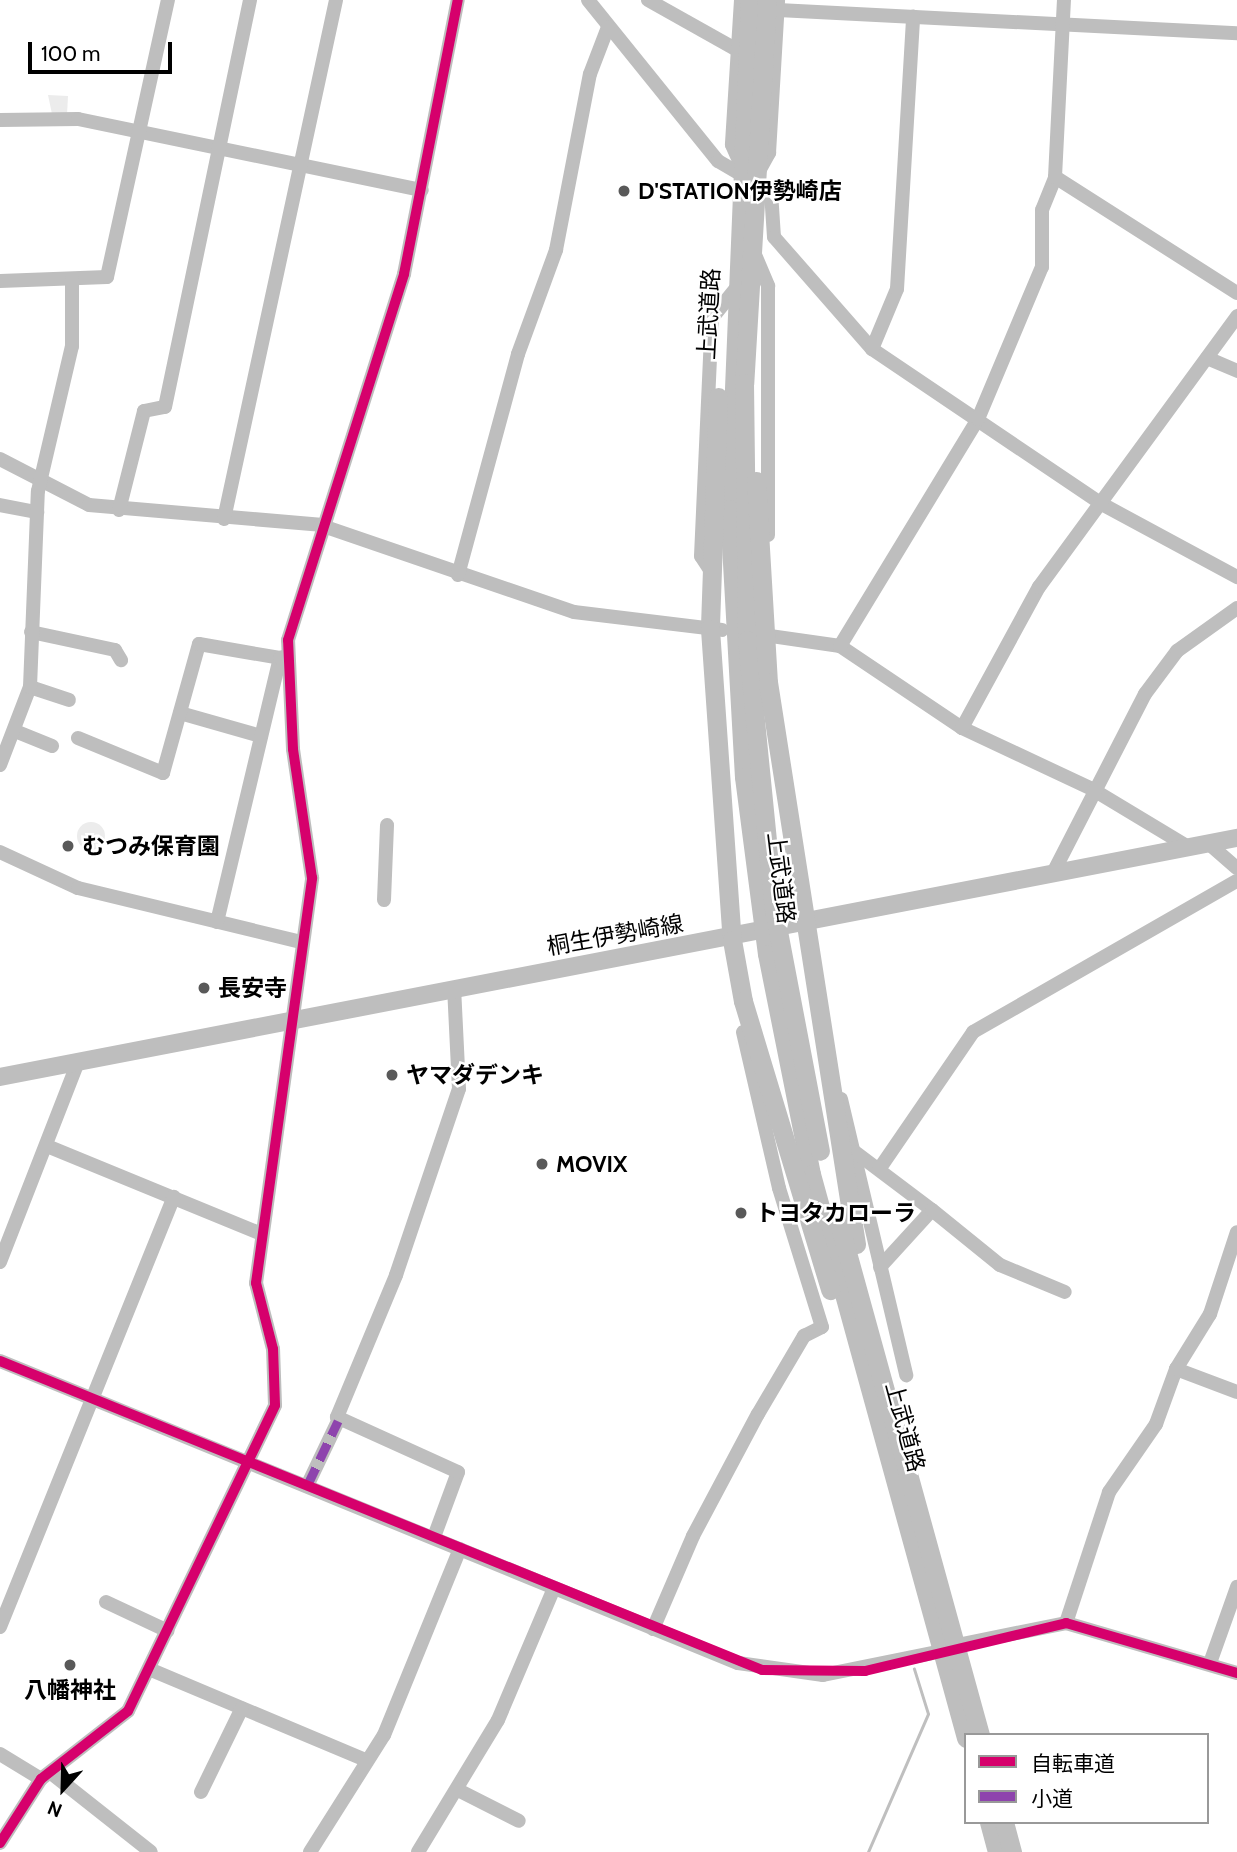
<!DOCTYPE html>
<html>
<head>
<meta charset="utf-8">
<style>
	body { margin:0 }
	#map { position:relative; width:1237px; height:1852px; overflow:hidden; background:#fff; font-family:Cabin,"Noto Sans JP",sans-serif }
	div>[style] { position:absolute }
	.green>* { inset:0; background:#ececec }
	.round { border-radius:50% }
	.stream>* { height:2.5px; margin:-1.25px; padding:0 1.25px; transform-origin:1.25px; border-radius:1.25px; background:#bfbfbf }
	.minor>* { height:14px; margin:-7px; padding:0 7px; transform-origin:7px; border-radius:7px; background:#bebebe }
	.major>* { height:18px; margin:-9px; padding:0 9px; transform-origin:9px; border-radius:9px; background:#bebebe }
	.highway>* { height:19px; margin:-9.5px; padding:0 9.5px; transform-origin:9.5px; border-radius:9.5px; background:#bebebe }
	.quiet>* { height:9px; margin-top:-4.5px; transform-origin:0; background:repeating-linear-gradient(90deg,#8e44ad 0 18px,transparent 0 27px) }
	.cycleway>* { height:10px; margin:-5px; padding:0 5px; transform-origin:5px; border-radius:5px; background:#d6006c }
	.dots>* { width:19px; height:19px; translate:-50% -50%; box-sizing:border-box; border:4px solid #fff; border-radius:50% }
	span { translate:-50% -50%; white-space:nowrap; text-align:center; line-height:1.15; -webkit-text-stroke:5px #fff; paint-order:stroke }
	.poi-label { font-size:23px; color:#000; font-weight:700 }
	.left { translate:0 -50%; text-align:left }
	.street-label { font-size:23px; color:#000 }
	.legend { position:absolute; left:964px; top:1733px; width:245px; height:91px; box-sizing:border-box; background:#fff; border:2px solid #999; margin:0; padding:9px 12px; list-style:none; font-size:21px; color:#000 }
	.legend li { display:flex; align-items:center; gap:14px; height:35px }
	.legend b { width:35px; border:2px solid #999 }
	.north { position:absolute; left:28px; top:1754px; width:70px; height:70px; -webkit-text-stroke:5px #fff; paint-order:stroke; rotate:202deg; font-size:19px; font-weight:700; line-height:28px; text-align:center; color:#000 }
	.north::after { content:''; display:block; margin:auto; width:24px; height:32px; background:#000; clip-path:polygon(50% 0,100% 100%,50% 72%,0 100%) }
	.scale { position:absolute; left:28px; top:42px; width:144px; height:32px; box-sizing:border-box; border:4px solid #000; border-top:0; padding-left:9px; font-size:21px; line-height:24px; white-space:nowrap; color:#000; -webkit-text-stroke:5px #fff; paint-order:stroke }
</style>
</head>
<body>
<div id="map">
	<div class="green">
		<i style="clip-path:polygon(48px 95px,68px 96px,67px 115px,52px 114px)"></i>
		<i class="round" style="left:77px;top:822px;width:28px;height:28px"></i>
	</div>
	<div class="stream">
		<i style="left:868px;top:1852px;width:150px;rotate:-66.5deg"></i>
		<i style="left:928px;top:1714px;width:47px;rotate:-107.3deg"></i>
	</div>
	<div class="minor">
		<i style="left:588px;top:0;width:207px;rotate:51.1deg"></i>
		<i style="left:718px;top:161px;width:61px;rotate:30.3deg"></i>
		<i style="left:771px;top:192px;width:45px;rotate:86.2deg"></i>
		<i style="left:774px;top:237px;width:149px;rotate:48.8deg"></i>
		<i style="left:872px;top:349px;width:275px;rotate:34deg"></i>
		<i style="left:1100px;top:503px;width:156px;rotate:28.4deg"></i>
		<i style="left:648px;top:0;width:102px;rotate:29.3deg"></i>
		<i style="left:741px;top:0;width:145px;rotate:93.6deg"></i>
		<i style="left:732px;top:145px;width:22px;rotate:66deg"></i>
		<i style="left:778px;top:10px;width:460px;rotate:2.9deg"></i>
		<i style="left:0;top:120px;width:78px;rotate:-0.7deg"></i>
		<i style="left:78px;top:119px;width:351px;rotate:11.7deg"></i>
		<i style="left:759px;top:171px;width:21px;rotate:-61deg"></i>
		<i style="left:769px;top:153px;width:153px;rotate:-86.6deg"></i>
		<i style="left:1055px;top:177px;width:216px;rotate:32.5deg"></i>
		<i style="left:753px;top:250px;width:39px;rotate:67deg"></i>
		<i style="left:768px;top:286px;width:249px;rotate:90deg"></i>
		<i style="left:0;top:281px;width:107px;rotate:-2.1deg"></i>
		<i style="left:107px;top:277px;width:284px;rotate:-77.6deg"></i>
		<i style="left:872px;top:349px;width:65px;rotate:-67.4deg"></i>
		<i style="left:897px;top:289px;width:273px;rotate:-86.6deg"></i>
		<i style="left:1207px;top:358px;width:33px;rotate:23deg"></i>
		<i style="left:0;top:459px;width:100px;rotate:27.3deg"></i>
		<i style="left:89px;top:505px;width:232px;rotate:4.9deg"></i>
		<i style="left:320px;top:525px;width:268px;rotate:18.9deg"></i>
		<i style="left:574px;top:612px;width:149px;rotate:6.9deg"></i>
		<i style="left:0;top:505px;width:38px;rotate:11deg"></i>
		<i style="left:119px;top:510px;width:102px;rotate:-75.8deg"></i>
		<i style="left:144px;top:411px;width:21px;rotate:-11deg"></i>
		<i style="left:165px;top:407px;width:416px;rotate:-78.2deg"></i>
		<i style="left:224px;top:519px;width:531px;rotate:-77.82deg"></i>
		<i style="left:712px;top:573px;width:20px;rotate:-123deg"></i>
		<i style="left:701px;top:556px;width:238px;rotate:-87.4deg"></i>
		<i style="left:712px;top:318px;width:36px;rotate:-51deg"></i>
		<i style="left:458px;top:575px;width:229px;rotate:-74.8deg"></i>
		<i style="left:518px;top:354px;width:111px;rotate:-69.9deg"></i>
		<i style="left:556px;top:250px;width:179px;rotate:-79.1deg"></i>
		<i style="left:590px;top:74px;width:50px;rotate:-69deg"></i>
		<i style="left:31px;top:632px;width:86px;rotate:12.1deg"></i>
		<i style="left:115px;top:650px;width:12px;rotate:59deg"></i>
		<i style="left:757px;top:634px;width:84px;rotate:8.2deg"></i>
		<i style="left:840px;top:646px;width:147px;rotate:33.9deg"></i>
		<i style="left:962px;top:728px;width:144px;rotate:25.1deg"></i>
		<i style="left:1092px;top:789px;width:112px;rotate:31.1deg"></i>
		<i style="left:840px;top:646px;width:266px;rotate:-58.7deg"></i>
		<i style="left:978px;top:419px;width:165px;rotate:-67.2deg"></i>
		<i style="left:1042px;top:267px;width:57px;rotate:-90deg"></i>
		<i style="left:1042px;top:210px;width:35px;rotate:-68deg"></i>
		<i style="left:1055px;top:177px;width:177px;rotate:-87.1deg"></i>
		<i style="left:30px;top:687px;width:41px;rotate:18.4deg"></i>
		<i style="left:180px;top:713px;width:84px;rotate:15.9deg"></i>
		<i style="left:962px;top:728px;width:161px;rotate:-61.4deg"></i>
		<i style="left:1039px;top:587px;width:336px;rotate:-53.8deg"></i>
		<i style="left:15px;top:731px;width:40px;rotate:22deg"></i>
		<i style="left:78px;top:738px;width:92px;rotate:22.4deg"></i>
		<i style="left:163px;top:773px;width:134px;rotate:-74.4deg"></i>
		<i style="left:199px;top:644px;width:82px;rotate:9.8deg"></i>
		<i style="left:0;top:765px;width:84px;rotate:-69deg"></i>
		<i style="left:30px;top:687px;width:196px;rotate:-87.7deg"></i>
		<i style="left:38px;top:491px;width:149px;rotate:-76.8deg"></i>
		<i style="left:72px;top:346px;width:67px;rotate:-90deg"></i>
		<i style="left:1208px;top:843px;width:38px;rotate:41deg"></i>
		<i style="left:0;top:852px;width:86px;rotate:24.8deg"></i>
		<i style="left:78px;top:888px;width:230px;rotate:13.6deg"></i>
		<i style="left:1053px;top:873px;width:201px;rotate:-62.8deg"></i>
		<i style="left:1145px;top:694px;width:54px;rotate:-53.3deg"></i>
		<i style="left:1177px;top:651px;width:74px;rotate:-35.6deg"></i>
		<i style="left:384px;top:900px;width:75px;rotate:-87.7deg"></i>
		<i style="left:217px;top:922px;width:271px;rotate:-76.6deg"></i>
		<i style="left:280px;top:658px;width:7px;rotate:-16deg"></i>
		<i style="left:841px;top:1099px;width:284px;rotate:76.7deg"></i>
		<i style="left:47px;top:1146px;width:229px;rotate:22.3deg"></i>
		<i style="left:855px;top:1152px;width:96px;rotate:37deg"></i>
		<i style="left:880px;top:1168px;width:165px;rotate:-55.6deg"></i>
		<i style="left:973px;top:1032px;width:304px;rotate:-29.8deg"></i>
		<i style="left:0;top:1262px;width:212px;rotate:-68.7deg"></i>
		<i style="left:880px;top:1267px;width:77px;rotate:-47.6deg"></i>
		<i style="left:932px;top:1210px;width:87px;rotate:39deg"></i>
		<i style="left:1000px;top:1265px;width:70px;rotate:22.6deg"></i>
		<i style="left:0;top:1361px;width:797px;rotate:22.26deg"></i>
		<i style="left:738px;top:1663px;width:86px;rotate:8deg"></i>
		<i style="left:823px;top:1675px;width:111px;rotate:-11.4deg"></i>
		<i style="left:1176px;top:1369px;width:65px;rotate:20.7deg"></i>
		<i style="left:308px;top:1484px;width:70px;rotate:-64.5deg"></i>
		<i style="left:434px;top:1537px;width:69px;rotate:-69.7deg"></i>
		<i style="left:458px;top:1472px;width:133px;rotate:-155.6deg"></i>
		<i style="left:337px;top:1417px;width:154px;rotate:-67.4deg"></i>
		<i style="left:396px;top:1275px;width:196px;rotate:-71.3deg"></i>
		<i style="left:459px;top:1089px;width:101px;rotate:-92.8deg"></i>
		<i style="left:106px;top:1602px;width:68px;rotate:25.1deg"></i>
		<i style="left:1066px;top:1623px;width:138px;rotate:-71.8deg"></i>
		<i style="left:1109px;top:1492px;width:83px;rotate:-55.3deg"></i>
		<i style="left:1156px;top:1424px;width:59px;rotate:-70deg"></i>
		<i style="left:1176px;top:1369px;width:65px;rotate:-58.3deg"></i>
		<i style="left:1210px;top:1314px;width:86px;rotate:-71.8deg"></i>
		<i style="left:0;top:1627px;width:464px;rotate:-68deg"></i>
		<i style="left:653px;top:1629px;width:101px;rotate:-66.7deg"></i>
		<i style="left:693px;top:1536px;width:138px;rotate:-62deg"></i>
		<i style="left:758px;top:1414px;width:91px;rotate:-59.5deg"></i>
		<i style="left:804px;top:1336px;width:20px;rotate:-27deg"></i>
		<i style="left:822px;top:1327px;width:145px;rotate:-107.2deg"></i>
		<i style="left:779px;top:1188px;width:160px;rotate:-103deg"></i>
		<i style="left:962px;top:1644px;width:106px;rotate:-11.4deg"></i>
		<i style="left:1066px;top:1623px;width:178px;rotate:16.3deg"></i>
		<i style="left:1210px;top:1663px;width:81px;rotate:-70.4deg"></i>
		<i style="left:149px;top:1669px;width:232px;rotate:22.8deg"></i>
		<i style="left:0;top:1754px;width:48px;rotate:31.4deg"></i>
		<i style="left:51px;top:1773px;width:127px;rotate:38.3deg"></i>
		<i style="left:458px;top:1790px;width:68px;rotate:26.9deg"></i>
		<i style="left:201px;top:1792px;width:93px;rotate:-64deg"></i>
		<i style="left:0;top:1843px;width:76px;rotate:-57.4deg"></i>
		<i style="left:41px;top:1779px;width:110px;rotate:-38deg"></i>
		<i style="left:128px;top:1711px;width:339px;rotate:-64.3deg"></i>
		<i style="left:275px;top:1405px;width:56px;rotate:-92deg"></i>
		<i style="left:273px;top:1349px;width:68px;rotate:-104.4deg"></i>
		<i style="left:256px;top:1283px;width:409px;rotate:-82.1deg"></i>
		<i style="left:312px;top:878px;width:130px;rotate:-98.4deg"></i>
		<i style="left:293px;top:749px;width:109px;rotate:-92.6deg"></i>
		<i style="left:288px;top:640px;width:384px;rotate:-72.4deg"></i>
		<i style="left:404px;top:274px;width:279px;rotate:-78.9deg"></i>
		<i style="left:310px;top:1852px;width:138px;rotate:-57.7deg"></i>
		<i style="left:384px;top:1735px;width:201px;rotate:-67.8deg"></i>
		<i style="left:418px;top:1852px;width:154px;rotate:-58.8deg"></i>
		<i style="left:498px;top:1720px;width:143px;rotate:-67deg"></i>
	</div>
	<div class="major">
		<i style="left:0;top:1077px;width:1260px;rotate:-10.94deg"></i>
	</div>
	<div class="highway">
		<i style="left:750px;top:0;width:509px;rotate:92.36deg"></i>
		<i style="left:729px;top:509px;width:268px;rotate:86.8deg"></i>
		<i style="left:744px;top:777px;width:178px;rotate:82.6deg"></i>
		<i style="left:767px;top:954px;width:224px;rotate:78.7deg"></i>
		<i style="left:811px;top:1174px;width:585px;rotate:74.63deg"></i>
		<i style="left:767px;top:0;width:384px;rotate:93.4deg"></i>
		<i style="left:744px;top:383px;width:257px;rotate:89.3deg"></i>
		<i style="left:747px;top:640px;width:271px;rotate:84.3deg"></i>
		<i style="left:774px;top:910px;width:245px;rotate:79.2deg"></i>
		<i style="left:718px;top:397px;width:232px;rotate:92deg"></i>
		<i style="left:710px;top:629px;width:312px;rotate:86deg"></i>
		<i style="left:732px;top:940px;width:62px;rotate:79.8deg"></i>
		<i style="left:743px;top:1001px;width:302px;rotate:73.2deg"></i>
		<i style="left:756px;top:481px;width:201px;rotate:86.6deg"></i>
		<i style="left:768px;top:682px;width:569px;rotate:81.1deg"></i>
		<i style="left:840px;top:1227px;width:527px;rotate:74.59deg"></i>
		<i style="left:989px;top:1822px;width:31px;rotate:75deg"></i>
		<i style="left:1004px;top:1822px;width:31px;rotate:75deg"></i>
	</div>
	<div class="quiet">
		<i style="left:308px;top:1484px;width:70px;rotate:-64.5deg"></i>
	</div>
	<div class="cycleway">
		<i style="left:0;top:1361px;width:822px;rotate:22.07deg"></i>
		<i style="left:762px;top:1670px;width:103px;rotate:0.6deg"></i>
		<i style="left:865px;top:1671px;width:207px;rotate:-13.4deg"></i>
		<i style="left:1066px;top:1623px;width:178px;rotate:16.3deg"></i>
		<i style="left:0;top:1843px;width:76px;rotate:-57.4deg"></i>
		<i style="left:41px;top:1779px;width:110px;rotate:-38deg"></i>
		<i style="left:128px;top:1711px;width:339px;rotate:-64.3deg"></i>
		<i style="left:275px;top:1405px;width:56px;rotate:-92deg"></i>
		<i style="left:273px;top:1349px;width:68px;rotate:-104.4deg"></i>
		<i style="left:256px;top:1283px;width:409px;rotate:-82.1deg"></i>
		<i style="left:312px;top:878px;width:130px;rotate:-98.4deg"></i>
		<i style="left:293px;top:749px;width:109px;rotate:-92.6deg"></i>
		<i style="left:288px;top:640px;width:384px;rotate:-72.4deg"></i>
		<i style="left:404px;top:274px;width:279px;rotate:-78.9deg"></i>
	</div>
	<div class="dots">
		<i style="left:624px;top:191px;background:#595959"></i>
		<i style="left:68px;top:846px;background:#595959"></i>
		<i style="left:204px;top:988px;background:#595959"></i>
		<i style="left:392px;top:1075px;background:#595959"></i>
		<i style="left:542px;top:1164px;background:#595959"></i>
		<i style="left:741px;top:1213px;background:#595959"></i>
		<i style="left:70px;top:1665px;background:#595959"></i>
	</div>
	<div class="poi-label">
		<span class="left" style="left:638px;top:191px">D'STATION伊勢崎店</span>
		<span class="left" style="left:82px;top:846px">むつみ保育園</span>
		<span class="left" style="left:218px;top:988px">長安寺</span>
		<span class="left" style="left:406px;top:1075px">ヤマダデンキ</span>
		<span class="left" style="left:556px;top:1164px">MOVIX</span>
		<span class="left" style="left:755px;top:1213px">トヨタカローラ</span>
		<span style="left:70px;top:1690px">八幡神社</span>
	</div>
	<div class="street-label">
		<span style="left:709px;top:314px;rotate:-87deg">上武道路</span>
		<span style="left:781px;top:878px;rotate:83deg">上武道路</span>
		<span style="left:615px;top:935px;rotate:-10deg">桐生伊勢崎線</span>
		<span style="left:905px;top:1427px;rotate:75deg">上武道路</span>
	</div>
	<ul class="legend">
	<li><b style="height:9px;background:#d6006c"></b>自転車道</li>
	<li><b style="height:9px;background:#8e44ad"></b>小道</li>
	</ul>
	<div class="north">N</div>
	<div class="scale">100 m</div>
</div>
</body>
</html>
